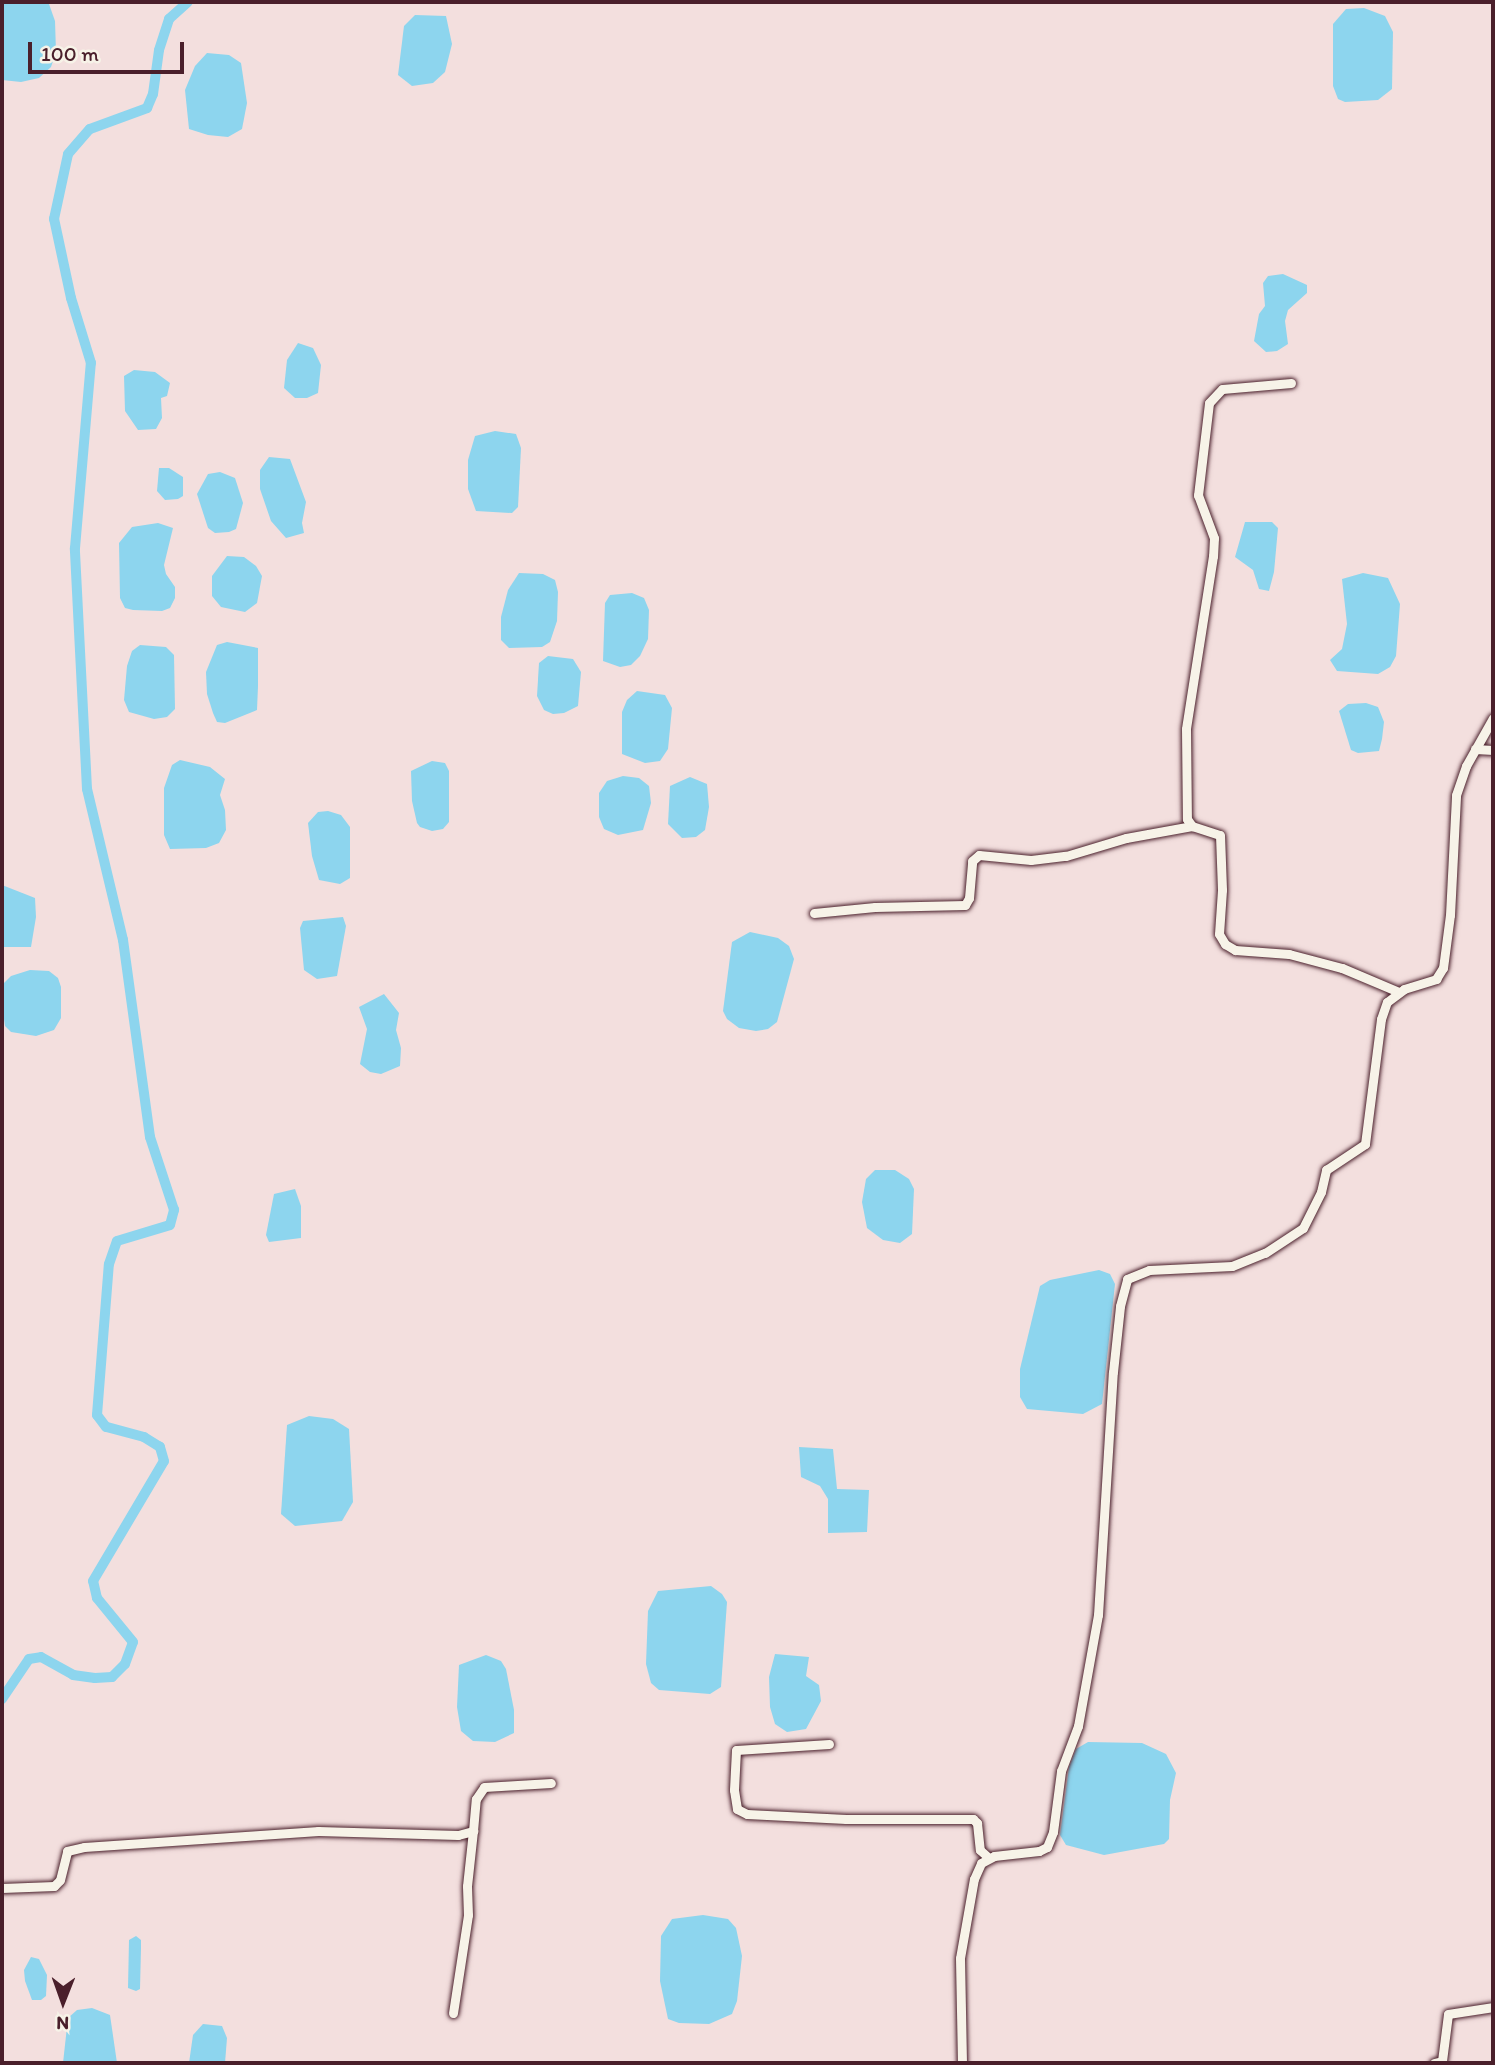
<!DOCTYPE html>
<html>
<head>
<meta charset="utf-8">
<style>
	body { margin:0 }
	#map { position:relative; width:1495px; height:2065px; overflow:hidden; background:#f3dfde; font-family:Itim,sans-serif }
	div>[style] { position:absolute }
	.water>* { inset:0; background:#8dd5ee }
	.canal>* { height:10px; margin:-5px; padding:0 5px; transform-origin:5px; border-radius:5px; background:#8dd5ee }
	.roads { filter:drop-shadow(0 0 2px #4a1f2b) drop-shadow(0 0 2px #4a1f2b) }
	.street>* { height:9px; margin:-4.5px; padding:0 4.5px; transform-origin:4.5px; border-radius:4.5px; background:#f7f3e8 }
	span { translate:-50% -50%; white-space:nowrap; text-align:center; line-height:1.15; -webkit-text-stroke:5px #f7f3e8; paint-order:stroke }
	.frame { position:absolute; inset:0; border:4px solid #4a1f2b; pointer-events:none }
	.north { position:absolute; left:28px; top:1967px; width:70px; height:70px; -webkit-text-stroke:5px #f7f3e8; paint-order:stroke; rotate:181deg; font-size:19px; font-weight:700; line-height:28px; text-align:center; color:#4a1f2b }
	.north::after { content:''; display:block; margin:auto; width:24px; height:32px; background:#4a1f2b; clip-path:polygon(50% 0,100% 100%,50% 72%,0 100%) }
	.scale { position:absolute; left:28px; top:42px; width:156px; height:32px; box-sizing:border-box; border:4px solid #4a1f2b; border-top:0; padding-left:9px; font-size:21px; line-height:24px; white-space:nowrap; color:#4a1f2b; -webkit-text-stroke:5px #f7f3e8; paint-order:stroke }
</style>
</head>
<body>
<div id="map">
	<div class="water">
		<i style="clip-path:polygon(2px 2px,49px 4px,55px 21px,56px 52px,51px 67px,39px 78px,21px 82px,2px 80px)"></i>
		<i style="clip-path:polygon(1364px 8px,1385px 16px,1393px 32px,1392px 89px,1378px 100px,1345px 102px,1338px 99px,1333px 86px,1333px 24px,1346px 9px)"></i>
		<i style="clip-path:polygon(415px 15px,446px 16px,452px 44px,445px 72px,433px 83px,412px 86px,398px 75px,404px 26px)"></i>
		<i style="clip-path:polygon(207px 53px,229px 55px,241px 63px,247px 103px,242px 129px,228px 137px,208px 135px,189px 129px,185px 90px,195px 66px)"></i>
		<i style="clip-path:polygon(1283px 274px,1307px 285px,1307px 293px,1288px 310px,1285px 321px,1288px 344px,1277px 351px,1266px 352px,1254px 341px,1259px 314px,1265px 306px,1263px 283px,1268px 276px)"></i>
		<i style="clip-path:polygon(298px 343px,313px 348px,321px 365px,318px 393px,307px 398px,295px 398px,284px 388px,287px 360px)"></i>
		<i style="clip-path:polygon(134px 370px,155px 372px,170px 383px,167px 396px,161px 398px,162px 418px,156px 429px,138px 430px,125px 411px,124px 376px)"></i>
		<i style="clip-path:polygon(495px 431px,516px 434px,521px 448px,518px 507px,512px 513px,476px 511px,468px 489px,468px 460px,475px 436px)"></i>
		<i style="clip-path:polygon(269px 457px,290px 459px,306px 502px,302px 523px,304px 533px,286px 538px,271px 521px,260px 489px,260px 470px)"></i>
		<i style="clip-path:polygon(159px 468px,169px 468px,183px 477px,183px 496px,178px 499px,165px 500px,157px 491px)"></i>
		<i style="clip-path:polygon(220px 472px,235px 478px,243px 503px,236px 529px,229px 532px,215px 533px,208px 528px,197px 494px,208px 474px)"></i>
		<i style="clip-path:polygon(1245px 522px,1272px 522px,1278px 528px,1274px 572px,1269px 591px,1259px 589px,1253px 570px,1235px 557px)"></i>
		<i style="clip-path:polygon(158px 523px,173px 528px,164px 565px,166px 574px,175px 587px,175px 598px,170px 608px,162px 611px,133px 610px,125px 608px,120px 598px,119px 543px,132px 527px)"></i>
		<i style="clip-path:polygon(227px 556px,244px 557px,256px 566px,262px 576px,257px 603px,245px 612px,221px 607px,212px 596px,212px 576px)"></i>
		<i style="clip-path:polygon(519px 573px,543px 574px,555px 580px,558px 592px,557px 621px,550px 642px,542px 647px,509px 648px,501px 640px,501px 617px,508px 590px)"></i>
		<i style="clip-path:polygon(1363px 573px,1388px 578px,1400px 604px,1396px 656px,1390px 667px,1378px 674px,1337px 671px,1330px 660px,1342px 649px,1347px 624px,1342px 579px)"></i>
		<i style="clip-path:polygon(632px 593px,644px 598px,649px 610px,648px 639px,640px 656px,631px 665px,620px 667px,603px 661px,605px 603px,610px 595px)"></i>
		<i style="clip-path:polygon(227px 642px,258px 648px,258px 686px,257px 710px,225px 723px,217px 722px,213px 713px,207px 694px,206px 672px,217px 645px)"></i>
		<i style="clip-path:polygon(140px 645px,166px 647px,174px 655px,175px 709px,167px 717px,154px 719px,129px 712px,124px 700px,127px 666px,132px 651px)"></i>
		<i style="clip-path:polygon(548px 656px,573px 659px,581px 672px,578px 706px,564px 713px,553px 714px,544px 710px,537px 696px,539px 663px)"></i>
		<i style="clip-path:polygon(637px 691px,665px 695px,672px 708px,668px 749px,660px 761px,645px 763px,622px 754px,622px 712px,627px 700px)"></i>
		<i style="clip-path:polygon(1366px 703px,1378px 707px,1384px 722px,1382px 739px,1379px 751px,1358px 753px,1351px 750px,1339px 711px,1348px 704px)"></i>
		<i style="clip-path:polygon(180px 760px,210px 767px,225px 779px,220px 795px,225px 810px,226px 830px,219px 843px,206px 848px,170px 849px,164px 835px,164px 788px,172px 765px)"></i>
		<i style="clip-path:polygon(432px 761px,445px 763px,449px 771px,449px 822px,443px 829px,432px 831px,420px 827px,417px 823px,412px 801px,411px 771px)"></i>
		<i style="clip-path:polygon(623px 776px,639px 778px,649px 786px,651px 803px,643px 830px,618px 835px,604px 829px,599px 817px,599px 793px,607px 781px)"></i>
		<i style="clip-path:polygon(690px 777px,707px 784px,709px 807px,705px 830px,696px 837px,682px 838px,668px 824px,670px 786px)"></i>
		<i style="clip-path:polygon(328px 811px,341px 815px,350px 827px,350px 878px,340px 884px,319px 880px,312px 856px,308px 823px,318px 812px)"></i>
		<i style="clip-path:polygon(2px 885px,35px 898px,36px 917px,31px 947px,2px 947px)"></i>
		<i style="clip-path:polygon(343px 917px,346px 926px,337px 976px,317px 979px,304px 970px,300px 928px,303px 921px)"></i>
		<i style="clip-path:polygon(750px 932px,778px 938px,789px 946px,794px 959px,777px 1022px,768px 1029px,756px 1031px,739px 1028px,727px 1019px,723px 1011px,732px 942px)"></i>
		<i style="clip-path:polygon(30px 970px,49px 971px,58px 978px,61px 987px,61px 1018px,54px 1030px,36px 1036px,11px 1032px,5px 1026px,2px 1005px,2px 985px,11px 976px)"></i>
		<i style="clip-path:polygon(384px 994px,399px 1013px,396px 1030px,401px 1048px,400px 1066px,381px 1074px,370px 1072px,360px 1064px,367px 1029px,359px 1007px)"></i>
		<i style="clip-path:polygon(875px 1170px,895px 1170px,909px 1179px,914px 1189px,912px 1234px,900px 1243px,883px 1240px,867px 1228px,862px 1202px,866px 1179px)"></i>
		<i style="clip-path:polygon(295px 1189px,301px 1206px,301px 1238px,269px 1242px,266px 1235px,274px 1194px)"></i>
		<i style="clip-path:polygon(1099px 1270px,1110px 1274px,1115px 1284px,1102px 1404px,1083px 1414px,1027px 1409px,1020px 1397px,1020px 1369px,1040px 1286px,1050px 1280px)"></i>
		<i style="clip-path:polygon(309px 1416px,333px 1419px,349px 1429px,353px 1502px,342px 1521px,295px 1526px,281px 1514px,287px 1425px)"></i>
		<i style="clip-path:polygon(799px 1447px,833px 1449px,837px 1489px,869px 1490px,867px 1532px,828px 1533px,828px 1499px,820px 1486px,801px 1477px)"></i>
		<i style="clip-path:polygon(711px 1586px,722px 1594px,727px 1602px,721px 1687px,710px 1694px,659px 1690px,651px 1683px,646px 1664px,648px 1611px,658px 1591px)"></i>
		<i style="clip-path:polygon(775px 1654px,809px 1657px,806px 1676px,819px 1685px,821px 1701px,806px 1729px,787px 1732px,775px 1724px,770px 1707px,769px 1677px)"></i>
		<i style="clip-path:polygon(486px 1655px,501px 1661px,506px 1669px,514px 1710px,514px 1733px,495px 1742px,473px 1741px,461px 1731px,457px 1707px,459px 1665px)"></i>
		<i style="clip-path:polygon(1088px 1742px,1142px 1743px,1166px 1754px,1176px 1773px,1170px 1800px,1169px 1839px,1164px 1844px,1104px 1855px,1066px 1845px,1060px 1835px,1069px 1767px,1076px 1749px)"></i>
		<i style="clip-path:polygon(703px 1915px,728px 1919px,736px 1928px,742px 1956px,737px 2001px,732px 2014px,709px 2024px,679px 2023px,668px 2019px,660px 1981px,661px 1936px,672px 1919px)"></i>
		<i style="clip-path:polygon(136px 1936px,141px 1940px,141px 1948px,140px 1989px,136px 1991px,128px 1988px,129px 1940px)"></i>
		<i style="clip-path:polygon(31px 1957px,39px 1959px,47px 1975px,46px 1996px,41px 2000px,32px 2000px,25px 1981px,24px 1970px)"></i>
		<i style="clip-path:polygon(92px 2008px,110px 2015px,117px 2063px,63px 2063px,68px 2018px,77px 2010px)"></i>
		<i style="clip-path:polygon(203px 2024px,222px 2026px,227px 2038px,225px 2063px,189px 2063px,193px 2035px)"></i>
	</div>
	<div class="canal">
		<i style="left:2px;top:1699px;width:48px;rotate:-56deg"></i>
		<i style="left:29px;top:1659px;width:12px;rotate:-9deg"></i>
		<i style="left:41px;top:1657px;width:37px;rotate:29deg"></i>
		<i style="left:73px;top:1675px;width:22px;rotate:8deg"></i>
		<i style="left:95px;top:1678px;width:17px;rotate:-3deg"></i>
		<i style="left:112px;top:1677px;width:18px;rotate:-45deg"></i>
		<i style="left:125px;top:1664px;width:23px;rotate:-70deg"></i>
		<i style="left:133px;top:1642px;width:57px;rotate:-129.3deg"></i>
		<i style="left:97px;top:1598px;width:17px;rotate:-103deg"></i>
		<i style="left:93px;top:1581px;width:139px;rotate:-59.4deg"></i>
		<i style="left:164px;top:1461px;width:15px;rotate:-106deg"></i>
		<i style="left:160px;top:1447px;width:19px;rotate:-148deg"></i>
		<i style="left:144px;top:1437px;width:39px;rotate:-165deg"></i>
		<i style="left:106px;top:1427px;width:15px;rotate:-127deg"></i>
		<i style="left:97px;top:1415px;width:151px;rotate:-85.5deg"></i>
		<i style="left:109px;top:1264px;width:24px;rotate:-71deg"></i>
		<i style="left:117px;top:1241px;width:55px;rotate:-16.8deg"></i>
		<i style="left:170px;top:1225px;width:16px;rotate:-75deg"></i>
		<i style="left:174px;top:1210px;width:77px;rotate:-108.2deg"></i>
		<i style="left:150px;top:1137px;width:199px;rotate:-97.8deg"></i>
		<i style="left:123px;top:940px;width:155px;rotate:-103.4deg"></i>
		<i style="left:87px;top:789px;width:241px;rotate:-92.9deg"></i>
		<i style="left:75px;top:548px;width:186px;rotate:-85.1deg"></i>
		<i style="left:91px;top:363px;width:68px;rotate:-107.1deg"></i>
		<i style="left:71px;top:298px;width:81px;rotate:-102.1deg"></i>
		<i style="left:54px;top:219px;width:66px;rotate:-77.8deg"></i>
		<i style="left:68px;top:154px;width:33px;rotate:-49deg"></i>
		<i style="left:90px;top:129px;width:61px;rotate:-20.2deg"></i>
		<i style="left:147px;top:108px;width:15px;rotate:-67deg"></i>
		<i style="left:153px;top:94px;width:44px;rotate:-82.2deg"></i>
		<i style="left:159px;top:50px;width:33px;rotate:-72deg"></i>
		<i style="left:169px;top:19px;width:25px;rotate:-42deg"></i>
	</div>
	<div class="roads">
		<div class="street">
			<i style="left:1291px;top:383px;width:69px;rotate:175deg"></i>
			<i style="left:1222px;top:389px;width:19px;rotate:133deg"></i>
			<i style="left:1209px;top:403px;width:93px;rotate:96.8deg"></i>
			<i style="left:1198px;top:495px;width:46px;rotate:69.6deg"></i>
			<i style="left:1214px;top:538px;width:18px;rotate:93deg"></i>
			<i style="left:1213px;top:556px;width:175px;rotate:98.9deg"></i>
			<i style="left:1186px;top:729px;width:90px;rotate:89.4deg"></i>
			<i style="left:1187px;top:819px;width:9px;rotate:54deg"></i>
			<i style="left:1192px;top:826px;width:29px;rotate:18deg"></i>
			<i style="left:1220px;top:835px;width:55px;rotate:87.9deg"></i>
			<i style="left:1222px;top:890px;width:44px;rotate:93.9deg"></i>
			<i style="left:1219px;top:934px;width:12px;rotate:59deg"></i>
			<i style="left:1225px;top:944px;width:12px;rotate:31deg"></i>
			<i style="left:1235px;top:950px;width:54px;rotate:4.2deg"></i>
			<i style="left:1289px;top:954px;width:55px;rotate:14.8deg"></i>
			<i style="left:1342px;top:968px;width:62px;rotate:22.8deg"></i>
			<i style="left:1475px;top:749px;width:18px;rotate:3deg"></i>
			<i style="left:814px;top:913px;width:61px;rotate:-5.6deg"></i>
			<i style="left:875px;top:907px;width:90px;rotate:-1.3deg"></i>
			<i style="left:965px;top:905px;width:8px;rotate:-60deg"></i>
			<i style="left:969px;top:898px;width:37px;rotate:-85deg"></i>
			<i style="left:972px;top:861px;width:9px;rotate:-41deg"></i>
			<i style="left:979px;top:855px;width:52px;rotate:5.5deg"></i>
			<i style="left:1031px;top:860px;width:35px;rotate:-7deg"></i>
			<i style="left:1066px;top:856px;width:63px;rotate:-16.7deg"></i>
			<i style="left:1126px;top:838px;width:67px;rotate:-10.3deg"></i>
			<i style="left:829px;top:1744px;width:93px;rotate:176.3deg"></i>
			<i style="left:736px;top:1750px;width:40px;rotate:92.9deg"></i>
			<i style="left:734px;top:1790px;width:19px;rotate:81deg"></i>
			<i style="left:737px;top:1809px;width:11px;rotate:27deg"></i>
			<i style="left:747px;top:1814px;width:99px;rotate:2.9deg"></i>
			<i style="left:846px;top:1819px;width:127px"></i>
			<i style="left:973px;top:1819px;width:6px;rotate:45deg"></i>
			<i style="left:977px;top:1823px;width:27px;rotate:84deg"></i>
			<i style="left:980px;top:1850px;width:12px;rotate:42deg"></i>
			<i style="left:2px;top:1888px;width:52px;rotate:-2.2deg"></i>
			<i style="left:54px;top:1886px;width:8px;rotate:-45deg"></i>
			<i style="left:60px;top:1880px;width:30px;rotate:-76deg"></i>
			<i style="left:67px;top:1851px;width:17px;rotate:-13deg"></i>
			<i style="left:84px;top:1847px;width:235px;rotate:-3.9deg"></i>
			<i style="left:318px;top:1831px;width:140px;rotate:1.6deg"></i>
			<i style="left:458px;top:1835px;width:16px;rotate:-15deg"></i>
			<i style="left:473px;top:1831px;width:32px;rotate:-85deg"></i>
			<i style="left:476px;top:1799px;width:14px;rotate:-56deg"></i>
			<i style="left:484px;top:1787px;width:67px;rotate:-3.4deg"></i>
			<i style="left:453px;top:2013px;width:99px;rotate:-81.3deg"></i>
			<i style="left:468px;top:1915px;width:29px;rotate:-92deg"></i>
			<i style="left:467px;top:1886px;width:55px;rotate:-83.8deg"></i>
			<i style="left:962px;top:2063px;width:105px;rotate:-91.1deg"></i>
			<i style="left:960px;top:1958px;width:80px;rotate:-80deg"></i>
			<i style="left:974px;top:1879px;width:17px;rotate:-66deg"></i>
			<i style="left:981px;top:1863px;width:15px;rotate:-28deg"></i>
			<i style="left:994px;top:1856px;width:45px;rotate:-6.3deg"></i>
			<i style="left:1039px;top:1851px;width:9px;rotate:-27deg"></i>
			<i style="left:1047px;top:1847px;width:16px;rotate:-68deg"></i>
			<i style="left:1053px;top:1832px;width:62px;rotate:-82.5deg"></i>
			<i style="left:1061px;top:1771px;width:48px;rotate:-69.3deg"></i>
			<i style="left:1078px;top:1726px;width:113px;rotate:-79.8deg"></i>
			<i style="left:1098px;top:1615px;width:243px;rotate:-86.5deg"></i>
			<i style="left:1113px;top:1372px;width:66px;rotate:-83.9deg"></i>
			<i style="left:1120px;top:1306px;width:28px;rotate:-75deg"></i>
			<i style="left:1127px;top:1279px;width:24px;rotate:-22deg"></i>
			<i style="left:1149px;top:1270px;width:83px;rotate:-2.8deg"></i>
			<i style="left:1232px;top:1266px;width:35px;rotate:-22deg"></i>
			<i style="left:1265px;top:1253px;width:45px;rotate:-33.3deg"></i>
			<i style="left:1303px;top:1228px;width:40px;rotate:-63.4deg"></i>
			<i style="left:1321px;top:1192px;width:23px;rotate:-77deg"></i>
			<i style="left:1326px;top:1170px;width:47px;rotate:-33.7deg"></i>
			<i style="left:1365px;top:1144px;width:126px;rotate:-82.7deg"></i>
			<i style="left:1381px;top:1019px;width:18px;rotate:-71deg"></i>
			<i style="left:1387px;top:1002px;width:21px;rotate:-37deg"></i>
			<i style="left:1404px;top:989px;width:34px;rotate:-17deg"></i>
			<i style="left:1436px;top:979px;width:13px;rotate:-58deg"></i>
			<i style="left:1443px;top:968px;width:53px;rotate:-82.5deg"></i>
			<i style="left:1450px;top:915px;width:120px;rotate:-87.1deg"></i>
			<i style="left:1456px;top:795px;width:31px;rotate:-71deg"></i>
			<i style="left:1466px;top:766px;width:55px;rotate:-60.6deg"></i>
			<i style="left:1434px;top:2063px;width:8px;rotate:-14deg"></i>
			<i style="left:1442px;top:2061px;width:47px;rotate:-82.7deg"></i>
			<i style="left:1448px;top:2014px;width:46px;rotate:-8.8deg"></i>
		</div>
	</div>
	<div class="frame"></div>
	<div class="north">N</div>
	<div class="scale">100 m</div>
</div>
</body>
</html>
